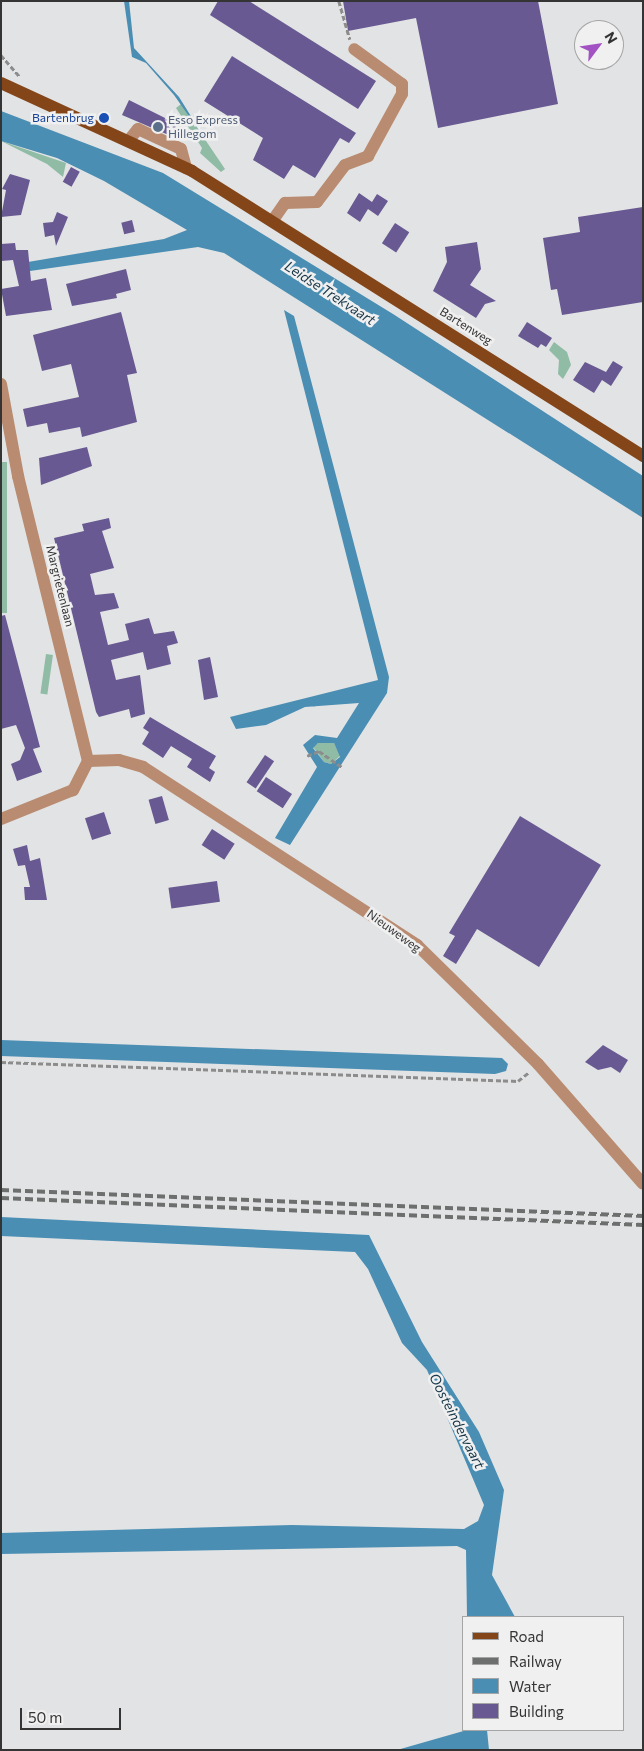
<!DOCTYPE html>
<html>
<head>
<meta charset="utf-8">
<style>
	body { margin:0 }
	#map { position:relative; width:644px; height:1751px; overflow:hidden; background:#e2e3e4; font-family:Commissioner,sans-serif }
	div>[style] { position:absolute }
	.green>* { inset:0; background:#90bca6; transform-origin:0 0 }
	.water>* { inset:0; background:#4a8eb4 }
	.building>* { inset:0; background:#685992; transform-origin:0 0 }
	.path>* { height:2.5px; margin-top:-1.25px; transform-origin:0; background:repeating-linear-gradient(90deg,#8c8c8d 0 5px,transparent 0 7.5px) }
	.minor>* { height:12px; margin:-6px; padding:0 6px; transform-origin:6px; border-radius:6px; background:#b98b70 }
	.major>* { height:12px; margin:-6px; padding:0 6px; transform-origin:6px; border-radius:6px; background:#844619 }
	.rail>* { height:4px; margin-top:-2px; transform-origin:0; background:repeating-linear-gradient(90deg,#6d6e6e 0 8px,transparent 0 12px) }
	.dots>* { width:14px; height:14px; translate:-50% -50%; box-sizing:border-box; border:2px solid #f0f0f1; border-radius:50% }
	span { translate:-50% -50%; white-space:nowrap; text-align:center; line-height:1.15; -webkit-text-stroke:5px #f0f0f1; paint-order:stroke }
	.transit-label { font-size:12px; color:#164399 }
	.right { translate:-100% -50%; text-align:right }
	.service-label { font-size:12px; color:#4e5e75 }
	.left { translate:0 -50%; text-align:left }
	.street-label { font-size:12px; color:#343434 }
	.water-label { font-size:14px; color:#183748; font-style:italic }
	.frame { position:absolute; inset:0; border:2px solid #343434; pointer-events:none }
	.legend { position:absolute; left:462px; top:1616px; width:162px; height:115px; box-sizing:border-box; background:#f0f0f1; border:1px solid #a5a5a5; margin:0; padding:6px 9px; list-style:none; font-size:15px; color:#343434 }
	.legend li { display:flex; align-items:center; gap:10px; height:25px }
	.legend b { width:25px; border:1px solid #a5a5a5 }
	.north { position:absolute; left:574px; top:20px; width:50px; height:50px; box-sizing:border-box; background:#f0f0f1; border:1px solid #a5a5a5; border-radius:50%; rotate:59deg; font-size:14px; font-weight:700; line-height:20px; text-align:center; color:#343434 }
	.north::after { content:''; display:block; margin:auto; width:18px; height:22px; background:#a252c2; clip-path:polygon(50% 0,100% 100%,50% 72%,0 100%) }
	.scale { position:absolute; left:20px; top:1708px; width:101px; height:22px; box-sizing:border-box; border:2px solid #343434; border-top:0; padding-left:6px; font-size:15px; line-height:18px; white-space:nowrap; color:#343434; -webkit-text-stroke:4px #f0f0f1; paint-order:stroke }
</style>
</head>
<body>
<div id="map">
	<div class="green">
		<i style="clip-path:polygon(181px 104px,225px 169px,221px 172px,200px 153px,202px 148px,176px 108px)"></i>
		<i style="clip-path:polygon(1px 141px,66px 163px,63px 177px,47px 164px)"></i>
		<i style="clip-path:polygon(554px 342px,567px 352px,571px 365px,563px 379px,558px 374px,559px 360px,549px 350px)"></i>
		<i style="left:1px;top:462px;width:6px;height:151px"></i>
		<i style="left:46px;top:654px;width:7px;height:40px;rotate:8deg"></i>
		<i style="clip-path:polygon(318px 743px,334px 743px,340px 756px,331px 764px,324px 762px,313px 747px)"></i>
	</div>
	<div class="water">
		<i style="clip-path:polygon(124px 1px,129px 1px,134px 48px,179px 97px,207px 142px,174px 95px,146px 63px,132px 57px)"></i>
		<i style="clip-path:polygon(1px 111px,163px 173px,393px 314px,643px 476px,643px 518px,224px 253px,198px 247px,23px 272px,22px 263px,164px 239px,187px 230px,104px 181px,57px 158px,1px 141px)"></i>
		<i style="clip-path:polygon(evenodd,284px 310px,294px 316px,389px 677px,387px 693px,290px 845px,275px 838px,317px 767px,303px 745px,315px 735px,337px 738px,359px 703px,305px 707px,266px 725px,236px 729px,230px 717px,378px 680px,284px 310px,318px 743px,334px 743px,340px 757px,331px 764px,324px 762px,313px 748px,318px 743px)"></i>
		<i style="clip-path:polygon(1px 1040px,502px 1058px,508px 1064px,506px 1071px,495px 1074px,1px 1056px)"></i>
		<i style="clip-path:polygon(1px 1217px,369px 1235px,422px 1342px,479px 1432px,504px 1490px,492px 1575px,515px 1617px,467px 1617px,466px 1550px,457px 1546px,1px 1554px,1px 1533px,292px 1525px,464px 1529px,478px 1521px,484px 1505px,427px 1370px,402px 1343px,368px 1269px,355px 1252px,1px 1236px)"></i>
		<i style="clip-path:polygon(467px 1730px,487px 1730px,489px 1750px,397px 1750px)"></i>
	</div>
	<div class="building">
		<i style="clip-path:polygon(218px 1px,249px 1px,376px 81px,358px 109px,210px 15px)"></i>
		<i style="clip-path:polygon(343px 1px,538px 1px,558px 104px,438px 128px,416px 18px,348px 31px)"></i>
		<i style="clip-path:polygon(232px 56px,356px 133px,349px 143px,340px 138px,315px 178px,293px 165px,284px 179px,253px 160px,263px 138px,204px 101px)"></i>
		<i style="clip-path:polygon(129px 100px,177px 124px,171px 136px,122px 115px)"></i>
		<i style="left:71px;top:167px;width:10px;height:17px;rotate:29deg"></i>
		<i style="clip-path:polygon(10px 174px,30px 180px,21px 215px,1px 217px,6px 190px,2px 189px)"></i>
		<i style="clip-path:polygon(359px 193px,372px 202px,377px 194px,388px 201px,378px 216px,368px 209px,360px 222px,347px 213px)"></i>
		<i style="clip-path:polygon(643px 207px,643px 302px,562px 315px,557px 289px,551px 290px,543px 238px,580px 232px,578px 217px)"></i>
		<i style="clip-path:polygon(57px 212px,68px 217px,56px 246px,54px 235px,45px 237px,43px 223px,53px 222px)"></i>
		<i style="left:132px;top:220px;width:12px;height:11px;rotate:76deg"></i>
		<i style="left:395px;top:223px;width:17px;height:24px;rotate:33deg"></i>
		<i style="clip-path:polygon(477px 242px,481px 269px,470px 285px,496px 301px,485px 304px,476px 318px,433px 291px,447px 262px,445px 247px)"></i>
		<i style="clip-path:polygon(15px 243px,16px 250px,28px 250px,31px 281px,46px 278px,52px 310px,6px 316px,1px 289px,19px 286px,13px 260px,1px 261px,1px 244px)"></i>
		<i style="clip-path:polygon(126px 269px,131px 290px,116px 294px,117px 298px,72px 306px,66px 284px)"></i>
		<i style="clip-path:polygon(121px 312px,137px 373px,127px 375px,137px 422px,82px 437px,80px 427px,49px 433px,47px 423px,27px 427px,23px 409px,79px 397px,71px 364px,42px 371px,33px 335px)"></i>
		<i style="clip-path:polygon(527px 322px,552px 338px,546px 347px,541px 344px,538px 348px,518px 336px)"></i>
		<i style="clip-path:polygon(613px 361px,623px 367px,611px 386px,602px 380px,594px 393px,573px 380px,585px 362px,606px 372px)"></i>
		<i style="clip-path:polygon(87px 447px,92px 466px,41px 485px,39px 458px)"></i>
		<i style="clip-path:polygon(109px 518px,111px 528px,102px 531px,114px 568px,90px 574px,95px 595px,114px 593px,119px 608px,100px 612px,108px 645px,129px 640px,125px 624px,149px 618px,154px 634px,174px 631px,178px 643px,167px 646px,171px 664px,147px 670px,143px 652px,111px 660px,116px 680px,140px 675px,145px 714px,131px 718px,129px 709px,99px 717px,96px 712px,54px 538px,84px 531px,82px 524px)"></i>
		<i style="clip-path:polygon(5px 615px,40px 747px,33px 749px,42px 772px,17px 781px,11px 764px,20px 760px,25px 748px,16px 725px,1px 729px,1px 616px)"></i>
		<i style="clip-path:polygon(210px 657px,218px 697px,204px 700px,198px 660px)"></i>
		<i style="clip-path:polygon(150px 717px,216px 756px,209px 768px,215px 772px,210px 782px,187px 767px,192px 759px,171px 746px,163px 758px,142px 744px,149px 732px,143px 728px)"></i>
		<i style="left:265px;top:755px;width:11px;height:33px;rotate:34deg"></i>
		<i style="left:266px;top:777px;width:31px;height:17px;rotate:33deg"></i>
		<i style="left:162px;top:796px;width:25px;height:14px;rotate:74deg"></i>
		<i style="left:104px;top:812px;width:23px;height:20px;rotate:72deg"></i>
		<i style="clip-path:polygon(520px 816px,601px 865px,539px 967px,477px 929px,456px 964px,443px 956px,455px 936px,449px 933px)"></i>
		<i style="left:212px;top:829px;width:27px;height:19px;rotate:33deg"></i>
		<i style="clip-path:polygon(27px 845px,30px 861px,40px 858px,47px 900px,25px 900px,24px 887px,30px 887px,25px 865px,18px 866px,13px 849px)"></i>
		<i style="left:217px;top:881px;width:21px;height:49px;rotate:82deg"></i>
		<i style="clip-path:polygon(603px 1045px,628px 1060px,620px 1073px,611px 1067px,598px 1070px,585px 1062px)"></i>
	</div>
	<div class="path">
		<i style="left:339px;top:1px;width:40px;rotate:74deg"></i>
		<i style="left:1px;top:55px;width:28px;rotate:49deg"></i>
		<i style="left:307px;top:756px;width:13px;rotate:-23deg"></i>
		<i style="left:319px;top:751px;width:29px;rotate:35deg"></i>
		<i style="left:1px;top:1062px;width:517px;rotate:2.1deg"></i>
		<i style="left:518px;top:1081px;width:14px;rotate:-39deg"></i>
	</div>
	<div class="minor">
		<i style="left:129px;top:140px;width:14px;rotate:-51deg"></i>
		<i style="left:138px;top:129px;width:47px;rotate:24.9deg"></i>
		<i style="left:181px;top:149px;width:20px;rotate:75deg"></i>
		<i style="left:273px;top:220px;width:21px;rotate:-55deg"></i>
		<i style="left:285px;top:203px;width:32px;rotate:-2deg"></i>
		<i style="left:317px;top:202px;width:46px;rotate:-52.9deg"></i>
		<i style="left:345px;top:165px;width:25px;rotate:-21deg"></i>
		<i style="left:368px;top:156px;width:71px;rotate:-61.3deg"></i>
		<i style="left:402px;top:94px;width:10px;rotate:-90deg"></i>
		<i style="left:402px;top:84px;width:59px;rotate:-143.9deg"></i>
		<i style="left:1px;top:384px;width:94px;rotate:79.5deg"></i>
		<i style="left:18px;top:476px;width:293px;rotate:76.2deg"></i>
		<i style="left:88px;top:761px;width:33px;rotate:117deg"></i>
		<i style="left:73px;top:790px;width:78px;rotate:158.1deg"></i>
		<i style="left:88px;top:761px;width:31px;rotate:-2deg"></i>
		<i style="left:119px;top:760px;width:25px;rotate:16deg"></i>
		<i style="left:143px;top:767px;width:327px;rotate:33deg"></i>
		<i style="left:417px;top:945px;width:170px;rotate:44.5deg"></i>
		<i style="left:538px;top:1064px;width:159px;rotate:48.8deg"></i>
	</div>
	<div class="major">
		<i style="left:1px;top:83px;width:210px;rotate:24.7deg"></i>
		<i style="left:192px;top:171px;width:534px;rotate:32.29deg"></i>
	</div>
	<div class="rail">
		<i style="left:1px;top:1190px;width:643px;rotate:2.32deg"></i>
		<i style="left:1px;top:1198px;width:643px;rotate:2.41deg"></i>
	</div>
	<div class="dots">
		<i style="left:104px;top:118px;background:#1a4fb4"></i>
		<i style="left:158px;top:127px;background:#5c6f8a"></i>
	</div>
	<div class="transit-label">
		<span class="right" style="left:94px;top:118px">Bartenbrug</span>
	</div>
	<div class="service-label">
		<span class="left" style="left:168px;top:127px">Esso Express<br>Hillegom</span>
	</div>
	<div class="street-label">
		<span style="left:466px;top:326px;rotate:32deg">Bartenweg</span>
		<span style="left:60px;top:586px;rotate:76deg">Margrietenlaan</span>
		<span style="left:394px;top:931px;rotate:36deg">Nieuweweg</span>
	</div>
	<div class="water-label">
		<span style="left:330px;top:293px;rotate:33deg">Leidse Trekvaart</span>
		<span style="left:457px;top:1421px;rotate:63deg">Oosteindervaart</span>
	</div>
	<div class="frame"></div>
	<ul class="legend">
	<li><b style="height:6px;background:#844619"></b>Road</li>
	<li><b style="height:6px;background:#6d6e6e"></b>Railway</li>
	<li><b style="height:14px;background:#4a8eb4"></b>Water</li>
	<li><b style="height:14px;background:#685992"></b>Building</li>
	</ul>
	<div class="north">N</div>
	<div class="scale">50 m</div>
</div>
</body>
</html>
